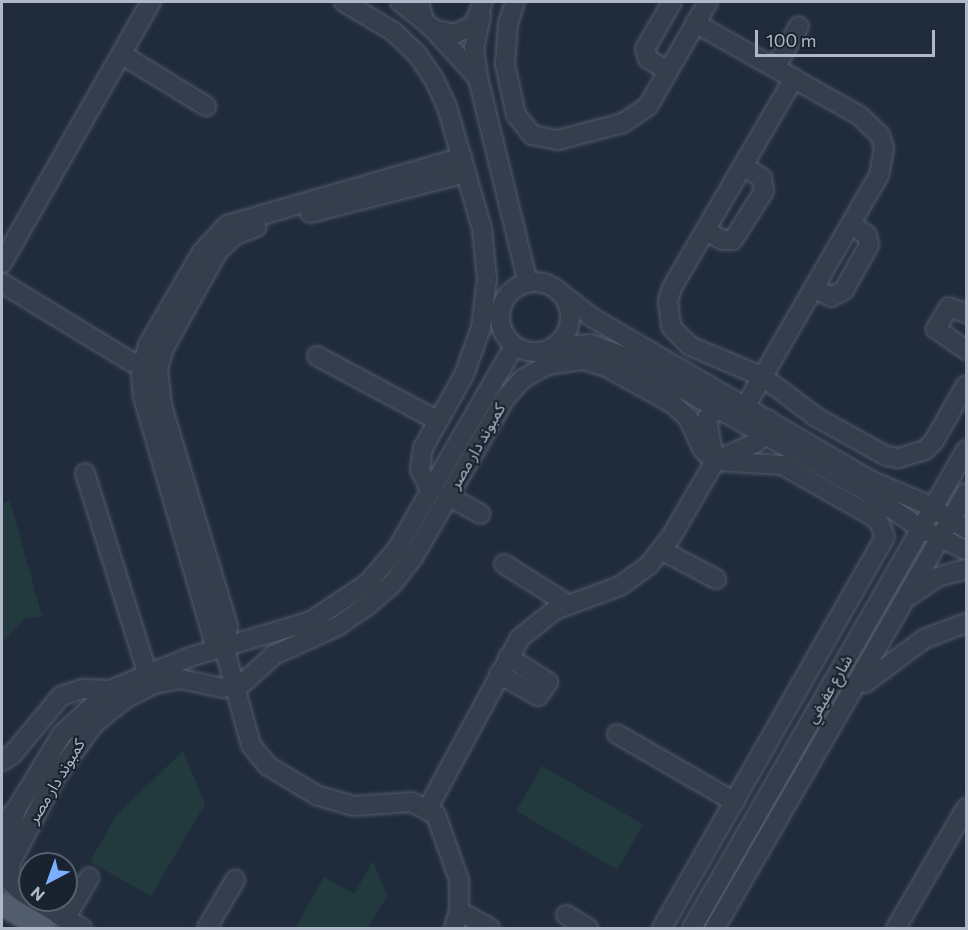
<!DOCTYPE html>
<html>
<head>
<meta charset="utf-8">
<style>
	body { margin:0 }
	#map { position:relative; width:968px; height:930px; overflow:hidden; background:#202c3c; font-family:Commissioner,"Noto Sans Arabic",sans-serif }
	div>[style] { position:absolute }
	.green>* { inset:0; background:#223a3d; transform-origin:0 0 }
	.roads { filter:drop-shadow(0 0 2px #515b6a) drop-shadow(0 0 2px #515b6a) }
	.minor>* { height:18px; margin:-9px; padding:0 9px; transform-origin:9px; border-radius:9px; background:#343e4c }
	.minor>.ring { margin:-9px; padding:0; box-sizing:content-box; background:none; border:18px solid #343e4c; border-radius:50% }
	.major>* { height:22px; margin:-11px; padding:0 11px; transform-origin:11px; border-radius:11px; background:#515d6c }
	span { translate:-50% -50%; white-space:nowrap; text-align:center; line-height:1.15; -webkit-text-stroke:4.5px #192330; paint-order:stroke }
	.street-label { font-size:16px; color:#aeb8c8 }
	.frame { position:absolute; inset:0; border:3px solid #aeb8c8; pointer-events:none }
	.north { position:absolute; left:18px; top:852px; width:60px; height:60px; box-sizing:border-box; background:#192330; border:2px solid #555f6d; border-radius:50%; rotate:221deg; font-size:16px; font-weight:700; line-height:24px; text-align:center; color:#aeb8c8 }
	.north::after { content:''; display:block; margin:auto; width:21px; height:27px; background:#7cafff; clip-path:polygon(50% 0,100% 100%,50% 72%,0 100%) }
	.scale { position:absolute; left:755px; top:30px; width:180px; height:27px; box-sizing:border-box; border:3px solid #aeb8c8; border-top:0; padding-left:8px; font-size:18px; line-height:21px; white-space:nowrap; color:#aeb8c8; -webkit-text-stroke:4px #192330; paint-order:stroke }
</style>
</head>
<body>
<div id="map">
	<div class="green">
		<i style="clip-path:polygon(10px 501px,42px 616px,24px 619px,2px 642px,2px 504px)"></i>
		<i style="clip-path:polygon(183px 751px,205px 804px,151px 896px,90px 862px,115px 817px)"></i>
		<i style="left:542px;top:766px;width:117px;height:52px;rotate:30deg"></i>
		<i style="clip-path:polygon(373px 861px,387px 896px,368px 928px,295px 928px,324px 877px,354px 894px)"></i>
	</div>
	<div class="roads">
		<div class="minor">
			<i style="left:344px;top:2px;width:58px;rotate:31deg"></i>
			<i style="left:394px;top:32px;width:32px;rotate:44deg"></i>
			<i style="left:417px;top:54px;width:30px;rotate:56deg"></i>
			<i style="left:434px;top:79px;width:31px;rotate:65deg"></i>
			<i style="left:447px;top:107px;width:127px;rotate:74deg"></i>
			<i style="left:482px;top:229px;width:50px;rotate:84.3deg"></i>
			<i style="left:487px;top:279px;width:49px;rotate:97deg"></i>
			<i style="left:481px;top:328px;width:50px;rotate:109.9deg"></i>
			<i style="left:464px;top:375px;width:84px;rotate:119.3deg"></i>
			<i style="left:423px;top:448px;width:22px;rotate:98deg"></i>
			<i style="left:420px;top:470px;width:22px;rotate:63deg"></i>
			<i style="left:400px;top:2px;width:31px;rotate:38deg"></i>
			<i style="left:419px;top:2px;width:20px;rotate:75deg"></i>
			<i style="left:424px;top:21px;width:12px;rotate:42deg"></i>
			<i style="left:433px;top:29px;width:22px;rotate:13deg"></i>
			<i style="left:454px;top:34px;width:22px;rotate:-24deg"></i>
			<i style="left:474px;top:25px;width:25px;rotate:-69deg"></i>
			<i style="left:515px;top:2px;width:23px;rotate:108deg"></i>
			<i style="left:508px;top:24px;width:40px;rotate:94.3deg"></i>
			<i style="left:505px;top:64px;width:52px;rotate:77.8deg"></i>
			<i style="left:516px;top:115px;width:26px;rotate:51deg"></i>
			<i style="left:532px;top:135px;width:26px;rotate:11deg"></i>
			<i style="left:558px;top:140px;width:67px;rotate:-14.7deg"></i>
			<i style="left:623px;top:123px;width:30px;rotate:-34deg"></i>
			<i style="left:648px;top:106px;width:120px;rotate:-60deg"></i>
			<i style="left:481px;top:16px;width:33px;rotate:102deg"></i>
			<i style="left:474px;top:48px;width:30px;rotate:82deg"></i>
			<i style="left:478px;top:78px;width:211px;rotate:76.3deg"></i>
			<i style="left:695px;top:23px;width:189px;rotate:29.4deg"></i>
			<i style="left:860px;top:116px;width:28px;rotate:44deg"></i>
			<i style="left:880px;top:135px;width:14px;rotate:73deg"></i>
			<i style="left:884px;top:148px;width:27px;rotate:100deg"></i>
			<i style="left:879px;top:175px;width:268px;rotate:120deg"></i>
			<i style="left:435px;top:31px;width:64px;rotate:47.5deg"></i>
			<i style="left:121px;top:54px;width:100px;rotate:31.5deg"></i>
			<i style="left:775px;top:68px;width:48px;rotate:-60.3deg"></i>
			<i style="left:668px;top:71px;width:23px;rotate:-149deg"></i>
			<i style="left:648px;top:59px;width:10px;rotate:-107deg"></i>
			<i style="left:645px;top:49px;width:54px;rotate:-60.1deg"></i>
			<i style="left:794px;top:78px;width:243px;rotate:120.2deg"></i>
			<i style="left:672px;top:288px;width:14px;rotate:107deg"></i>
			<i style="left:668px;top:301px;width:26px;rotate:83deg"></i>
			<i style="left:671px;top:327px;width:27px;rotate:45deg"></i>
			<i style="left:690px;top:346px;width:79px;rotate:23deg"></i>
			<i style="left:763px;top:377px;width:66px;rotate:37deg"></i>
			<i style="left:816px;top:417px;width:80px;rotate:29.1deg"></i>
			<i style="left:886px;top:456px;width:13px;rotate:9deg"></i>
			<i style="left:899px;top:458px;width:27px;rotate:-17deg"></i>
			<i style="left:925px;top:450px;width:13px;rotate:-45deg"></i>
			<i style="left:934px;top:441px;width:64px;rotate:-60.3deg"></i>
			<i style="left:310px;top:213px;width:161px;rotate:-14.4deg"></i>
			<i style="left:706px;top:231px;width:18px;rotate:29deg"></i>
			<i style="left:722px;top:240px;width:11px"></i>
			<i style="left:733px;top:240px;width:58px;rotate:-57.7deg"></i>
			<i style="left:764px;top:191px;width:13px;rotate:-99deg"></i>
			<i style="left:762px;top:178px;width:22px;rotate:-148deg"></i>
			<i style="left:2px;top:263px;width:301px;rotate:-60.3deg"></i>
			<i class="ring" style="left:500px;top:282px;width:52px;height:52px"></i>
			<i style="left:2px;top:283px;width:150px;rotate:31.4deg"></i>
			<i style="left:130px;top:361px;width:25px;rotate:16deg"></i>
			<i style="left:814px;top:288px;width:19px;rotate:28deg"></i>
			<i style="left:831px;top:297px;width:15px;rotate:-28deg"></i>
			<i style="left:844px;top:290px;width:51px;rotate:-60.9deg"></i>
			<i style="left:869px;top:245px;width:10px;rotate:-101deg"></i>
			<i style="left:867px;top:235px;width:19px;rotate:-148deg"></i>
			<i style="left:559px;top:292px;width:43px;rotate:37.4deg"></i>
			<i style="left:593px;top:318px;width:323px;rotate:30.3deg"></i>
			<i style="left:872px;top:481px;width:59px;rotate:23.1deg"></i>
			<i style="left:926px;top:504px;width:47px;rotate:32deg"></i>
			<i style="left:966px;top:313px;width:18px;rotate:-161deg"></i>
			<i style="left:949px;top:307px;width:26px;rotate:121deg"></i>
			<i style="left:936px;top:329px;width:37px;rotate:35deg"></i>
			<i style="left:555px;top:346px;width:35px;rotate:-3deg"></i>
			<i style="left:590px;top:344px;width:35px;rotate:20deg"></i>
			<i style="left:623px;top:356px;width:279px;rotate:29.1deg"></i>
			<i style="left:867px;top:492px;width:64px;rotate:34.2deg"></i>
			<i style="left:920px;top:528px;width:51px;rotate:25.6deg"></i>
			<i style="left:317px;top:356px;width:137px;rotate:28.2deg"></i>
			<i style="left:713px;top:453px;width:35px;rotate:-100deg"></i>
			<i style="left:707px;top:419px;width:24px;rotate:-48deg"></i>
			<i style="left:85px;top:473px;width:208px;rotate:72.7deg"></i>
			<i style="left:448px;top:496px;width:37px;rotate:29deg"></i>
			<i style="left:663px;top:551px;width:60px;rotate:27.8deg"></i>
			<i style="left:504px;top:564px;width:77px;rotate:32.2deg"></i>
			<i style="left:911px;top:595px;width:32px;rotate:-34deg"></i>
			<i style="left:938px;top:577px;width:29px;rotate:-16deg"></i>
			<i style="left:224px;top:647px;width:21px;rotate:-79deg"></i>
			<i style="left:228px;top:626px;width:230px;rotate:-106.7deg"></i>
			<i style="left:162px;top:406px;width:38px;rotate:-96deg"></i>
			<i style="left:158px;top:368px;width:21px;rotate:-73deg"></i>
			<i style="left:164px;top:348px;width:111px;rotate:-60.9deg"></i>
			<i style="left:218px;top:251px;width:23px;rotate:-43deg"></i>
			<i style="left:235px;top:235px;width:23px;rotate:-20deg"></i>
			<i style="left:499px;top:674px;width:45px;rotate:29.4deg"></i>
			<i style="left:538px;top:696px;width:17px;rotate:-54deg"></i>
			<i style="left:548px;top:682px;width:47px;rotate:-148deg"></i>
			<i style="left:865px;top:683px;width:74px;rotate:-36.7deg"></i>
			<i style="left:924px;top:639px;width:45px;rotate:-20.9deg"></i>
			<i style="left:617px;top:734px;width:136px;rotate:30deg"></i>
			<i style="left:2px;top:761px;width:12px;rotate:-31deg"></i>
			<i style="left:12px;top:755px;width:77px;rotate:-50.3deg"></i>
			<i style="left:61px;top:696px;width:23px;rotate:-18deg"></i>
			<i style="left:83px;top:689px;width:27px;rotate:2deg"></i>
			<i style="left:428px;top:808px;width:193px;rotate:-61.6deg"></i>
			<i style="left:520px;top:638px;width:45px;rotate:-38.7deg"></i>
			<i style="left:555px;top:610px;width:69px;rotate:-20.3deg"></i>
			<i style="left:620px;top:586px;width:36px;rotate:-36deg"></i>
			<i style="left:649px;top:565px;width:36px;rotate:-52deg"></i>
			<i style="left:671px;top:537px;width:88px;rotate:-59.9deg"></i>
			<i style="left:715px;top:461px;width:46px;rotate:-24.3deg"></i>
			<i style="left:757px;top:442px;width:10px;rotate:-45deg"></i>
			<i style="left:764px;top:435px;width:16px;rotate:-75deg"></i>
			<i style="left:2px;top:824px;width:20px;rotate:-45deg"></i>
			<i style="left:16px;top:810px;width:89px;rotate:-58.8deg"></i>
			<i style="left:62px;top:734px;width:65px;rotate:-42.5deg"></i>
			<i style="left:110px;top:690px;width:87px;rotate:-22.4deg"></i>
			<i style="left:190px;top:657px;width:126px;rotate:-16.6deg"></i>
			<i style="left:311px;top:621px;width:69px;rotate:-33.7deg"></i>
			<i style="left:368px;top:583px;width:45px;rotate:-49.5deg"></i>
			<i style="left:397px;top:549px;width:234px;rotate:-60deg"></i>
			<i style="left:2px;top:848px;width:40px;rotate:-69deg"></i>
			<i style="left:30px;top:900px;width:26px;rotate:-137deg"></i>
			<i style="left:11px;top:882px;width:18px;rotate:-93deg"></i>
			<i style="left:10px;top:864px;width:97px;rotate:-62.4deg"></i>
			<i style="left:55px;top:778px;width:67px;rotate:-54.2deg"></i>
			<i style="left:94px;top:724px;width:40px;rotate:-39deg"></i>
			<i style="left:125px;top:699px;width:34px;rotate:-27deg"></i>
			<i style="left:155px;top:684px;width:25px;rotate:-11deg"></i>
			<i style="left:180px;top:679px;width:44px;rotate:11.8deg"></i>
			<i style="left:223px;top:688px;width:19px;rotate:-12deg"></i>
			<i style="left:242px;top:684px;width:43px;rotate:-42.2deg"></i>
			<i style="left:274px;top:655px;width:70px;rotate:-24.4deg"></i>
			<i style="left:338px;top:626px;width:35px;rotate:-35deg"></i>
			<i style="left:367px;top:606px;width:35px;rotate:-41deg"></i>
			<i style="left:393px;top:583px;width:34px;rotate:-52deg"></i>
			<i style="left:414px;top:556px;width:184px;rotate:-59.9deg"></i>
			<i style="left:506px;top:397px;width:26px;rotate:-47deg"></i>
			<i style="left:524px;top:378px;width:26px;rotate:-29deg"></i>
			<i style="left:547px;top:365px;width:37px;rotate:-8deg"></i>
			<i style="left:584px;top:360px;width:25px;rotate:18deg"></i>
			<i style="left:608px;top:368px;width:74px;rotate:29deg"></i>
			<i style="left:673px;top:404px;width:21px;rotate:43deg"></i>
			<i style="left:688px;top:418px;width:35px;rotate:65deg"></i>
			<i style="left:703px;top:450px;width:16px;rotate:43deg"></i>
			<i style="left:715px;top:461px;width:67px;rotate:3.4deg"></i>
			<i style="left:782px;top:465px;width:103px;rotate:29.5deg"></i>
			<i style="left:872px;top:516px;width:9px;rotate:41deg"></i>
			<i style="left:879px;top:522px;width:16px;rotate:68deg"></i>
			<i style="left:885px;top:537px;width:450px;rotate:119.7deg"></i>
			<i style="left:31px;top:900px;width:58px;rotate:28.8deg"></i>
			<i style="left:459px;top:911px;width:35px;rotate:29deg"></i>
			<i style="left:566px;top:915px;width:26px;rotate:31deg"></i>
			<i style="left:65px;top:919px;width:48px;rotate:-59.7deg"></i>
			<i style="left:207px;top:928px;width:56px;rotate:-59.7deg"></i>
			<i style="left:454px;top:928px;width:18px;rotate:-74deg"></i>
			<i style="left:459px;top:911px;width:31px;rotate:-90deg"></i>
			<i style="left:459px;top:880px;width:69px;rotate:-109.5deg"></i>
			<i style="left:436px;top:815px;width:27px;rotate:-152deg"></i>
			<i style="left:412px;top:802px;width:58px;rotate:176.1deg"></i>
			<i style="left:354px;top:806px;width:37px;rotate:-164deg"></i>
			<i style="left:318px;top:796px;width:58px;rotate:-149deg"></i>
			<i style="left:268px;top:766px;width:27px;rotate:-129deg"></i>
			<i style="left:251px;top:745px;width:102px;rotate:-105.4deg"></i>
			<i style="left:224px;top:647px;width:14px;rotate:-141deg"></i>
			<i style="left:213px;top:638px;width:251px;rotate:-106.2deg"></i>
			<i style="left:143px;top:397px;width:24px;rotate:-95deg"></i>
			<i style="left:141px;top:373px;width:29px;rotate:-76deg"></i>
			<i style="left:148px;top:345px;width:108px;rotate:-59.9deg"></i>
			<i style="left:202px;top:252px;width:37px;rotate:-47deg"></i>
			<i style="left:227px;top:225px;width:245px;rotate:-16.1deg"></i>
			<i style="left:692px;top:928px;width:551px;rotate:-60.18deg"></i>
			<i style="left:715px;top:928px;width:502px;rotate:-60.01deg"></i>
			<i style="left:896px;top:928px;width:139px;rotate:-59.7deg"></i>
		</div>
		<div class="major">
			<i style="left:2px;top:904px;width:48px;rotate:30.3deg"></i>
		</div>
	</div>
	<div class="street-label">
		<span style="left:477px;top:446px;rotate:-60deg">كمبوند دار مصر</span>
		<span style="left:829px;top:689px;rotate:-60deg">شارع عفيفي</span>
		<span style="left:56px;top:781px;rotate:-59deg">كمبوند دار مصر</span>
	</div>
	<div class="frame"></div>
	<div class="north">N</div>
	<div class="scale">100 m</div>
</div>
</body>
</html>
